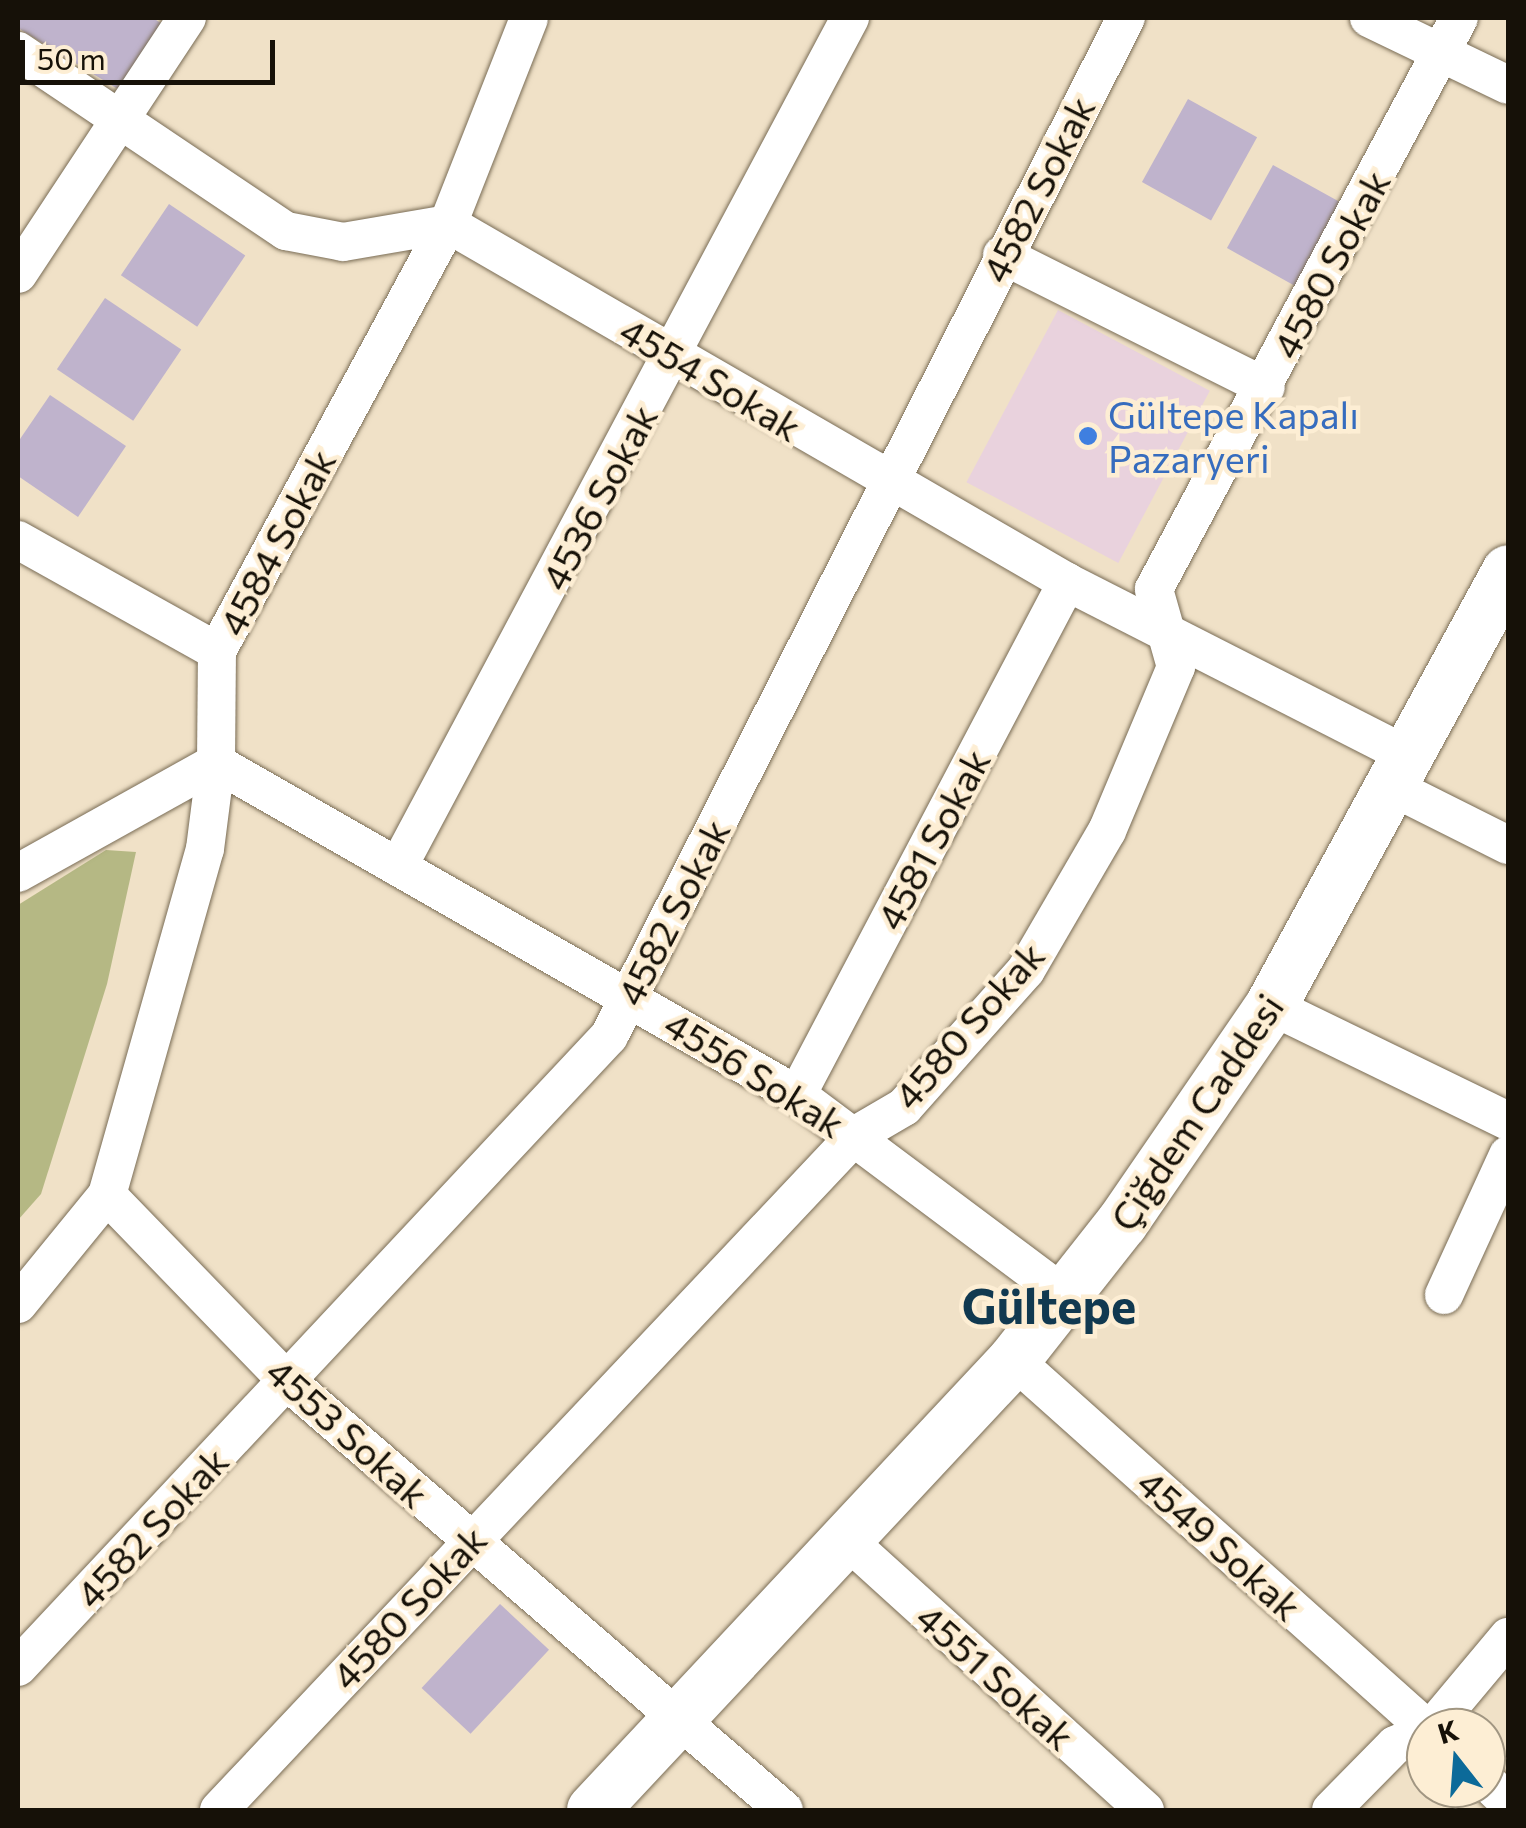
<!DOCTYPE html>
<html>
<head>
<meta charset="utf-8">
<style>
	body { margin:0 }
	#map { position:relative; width:1526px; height:1828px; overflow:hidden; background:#f0e1c7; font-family:Commissioner,sans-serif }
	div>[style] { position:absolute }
	.commercial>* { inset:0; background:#e9d2dd; transform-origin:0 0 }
	.green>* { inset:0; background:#b5b884 }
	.building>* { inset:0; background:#bfb3cc; transform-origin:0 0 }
	.roads { filter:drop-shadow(0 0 2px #796c55) drop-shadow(0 0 2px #796c55) }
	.street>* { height:38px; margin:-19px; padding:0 19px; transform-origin:19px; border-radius:19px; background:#fff }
	.secondary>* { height:52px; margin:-26px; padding:0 26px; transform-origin:26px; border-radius:26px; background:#fff }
	.dots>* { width:28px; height:28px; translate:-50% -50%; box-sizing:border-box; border:5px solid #fdeed4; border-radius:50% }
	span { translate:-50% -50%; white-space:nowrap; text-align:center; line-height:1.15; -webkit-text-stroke:9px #fdeed4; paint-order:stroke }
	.street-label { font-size:38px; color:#161108 }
	.shop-label { font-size:38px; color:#366cbe }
	.left { translate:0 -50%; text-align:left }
	.district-label { font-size:48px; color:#113950; font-weight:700 }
	.frame { position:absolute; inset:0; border:20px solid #161108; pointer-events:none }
	.north { position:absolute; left:1406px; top:1708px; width:100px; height:100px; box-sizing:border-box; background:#fdeed4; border:2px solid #a19682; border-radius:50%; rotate:343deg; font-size:28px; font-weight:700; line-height:40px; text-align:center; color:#161108 }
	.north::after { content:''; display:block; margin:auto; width:35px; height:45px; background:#0c6a99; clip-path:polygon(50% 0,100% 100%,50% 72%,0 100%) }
	.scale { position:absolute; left:20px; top:40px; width:255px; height:45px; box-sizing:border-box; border:5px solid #161108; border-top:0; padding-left:12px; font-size:30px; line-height:35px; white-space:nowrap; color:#161108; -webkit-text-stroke:8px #fdeed4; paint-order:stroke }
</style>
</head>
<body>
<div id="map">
	<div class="commercial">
		<i style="left:1058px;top:310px;width:172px;height:195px;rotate:28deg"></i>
	</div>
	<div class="green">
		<i style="clip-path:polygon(106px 850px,136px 852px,107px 984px,41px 1194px,18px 1220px,18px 905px)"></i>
	</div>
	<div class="building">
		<i style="clip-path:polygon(18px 18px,153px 18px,164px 25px,121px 91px,18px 28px)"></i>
		<i style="left:1188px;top:99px;width:79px;height:95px;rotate:29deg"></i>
		<i style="left:1273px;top:165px;width:79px;height:95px;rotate:29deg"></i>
		<i style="left:169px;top:204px;width:92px;height:86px;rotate:34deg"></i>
		<i style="left:105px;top:298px;width:92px;height:86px;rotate:34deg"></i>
		<i style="clip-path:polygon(50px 395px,126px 446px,78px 517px,18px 476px,18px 442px)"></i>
		<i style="left:500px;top:1604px;width:67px;height:115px;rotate:43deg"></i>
	</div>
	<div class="roads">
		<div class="street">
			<i style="left:1369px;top:18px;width:154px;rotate:25.7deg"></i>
			<i style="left:18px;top:51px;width:323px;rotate:33.9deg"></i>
			<i style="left:286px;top:231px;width:58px;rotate:10.9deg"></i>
			<i style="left:343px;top:242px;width:107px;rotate:-9.7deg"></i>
			<i style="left:448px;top:224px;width:715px;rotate:30.04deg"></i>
			<i style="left:1067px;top:582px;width:383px;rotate:27deg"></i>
			<i style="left:1002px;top:255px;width:295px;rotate:26.6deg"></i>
			<i style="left:18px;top:274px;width:307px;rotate:-56.6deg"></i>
			<i style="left:18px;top:540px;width:228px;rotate:29.2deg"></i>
			<i style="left:1392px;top:787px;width:130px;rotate:26.6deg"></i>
			<i style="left:398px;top:867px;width:962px;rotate:-61.97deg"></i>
			<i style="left:18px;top:873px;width:227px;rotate:-29.1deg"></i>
			<i style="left:216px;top:763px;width:669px;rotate:29.74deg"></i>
			<i style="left:797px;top:1095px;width:336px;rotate:36.8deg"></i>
			<i style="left:1271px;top:1006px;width:263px;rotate:25.9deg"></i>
			<i style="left:797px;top:1095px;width:580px;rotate:-62.24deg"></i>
			<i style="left:107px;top:1195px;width:260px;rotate:45.9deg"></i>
			<i style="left:288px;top:1382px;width:655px;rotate:40.79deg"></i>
			<i style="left:1444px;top:1295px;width:154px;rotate:-65.4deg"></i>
			<i style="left:18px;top:1304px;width:141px;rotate:-50.8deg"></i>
			<i style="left:107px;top:1195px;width:360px;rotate:-74.2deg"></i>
			<i style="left:205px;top:849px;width:87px;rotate:-82.7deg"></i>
			<i style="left:216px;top:763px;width:112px;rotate:-89.5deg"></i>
			<i style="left:217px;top:651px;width:485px;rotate:-61.6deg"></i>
			<i style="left:448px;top:224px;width:221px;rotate:-68.5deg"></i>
			<i style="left:1014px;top:1360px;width:552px;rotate:41.77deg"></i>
			<i style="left:848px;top:1541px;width:401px;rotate:42.2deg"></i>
			<i style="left:18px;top:1667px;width:865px;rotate:-46.87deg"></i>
			<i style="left:609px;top:1036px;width:1142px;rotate:-63.08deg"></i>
			<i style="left:1432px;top:1728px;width:119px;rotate:-50.1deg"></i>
			<i style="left:1486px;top:1781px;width:30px;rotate:44deg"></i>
			<i style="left:219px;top:1810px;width:928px;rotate:-46.66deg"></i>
			<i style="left:856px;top:1135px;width:56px;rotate:-30.3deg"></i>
			<i style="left:904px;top:1107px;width:183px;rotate:-48.3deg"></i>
			<i style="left:1026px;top:970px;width:161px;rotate:-59.8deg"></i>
			<i style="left:1107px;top:831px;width:178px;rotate:-67.2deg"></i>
			<i style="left:1176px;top:667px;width:81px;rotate:-105.8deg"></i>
			<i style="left:1154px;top:589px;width:647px;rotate:-61.89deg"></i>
			<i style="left:1331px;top:1810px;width:91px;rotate:-45.4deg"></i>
			<i style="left:1395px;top:1745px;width:34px;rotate:-23deg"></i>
		</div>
		<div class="secondary">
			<i style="left:593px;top:1810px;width:616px;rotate:-46.91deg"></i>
			<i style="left:1014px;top:1360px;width:174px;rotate:-51.8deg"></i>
			<i style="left:1122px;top:1223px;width:263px;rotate:-55.5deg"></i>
			<i style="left:1271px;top:1006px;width:495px;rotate:-61.4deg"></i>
		</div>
	</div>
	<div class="dots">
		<i style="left:1088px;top:436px;background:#3f7fe0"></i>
	</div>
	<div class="street-label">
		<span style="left:1037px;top:189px;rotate:-63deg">4582 Sokak</span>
		<span style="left:1330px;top:264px;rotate:-62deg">4580 Sokak</span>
		<span style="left:711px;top:378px;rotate:31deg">4554 Sokak</span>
		<span style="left:598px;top:497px;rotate:-62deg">4536 Sokak</span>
		<span style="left:276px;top:542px;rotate:-62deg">4584 Sokak</span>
		<span style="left:932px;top:839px;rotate:-62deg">4581 Sokak</span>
		<span style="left:672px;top:912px;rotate:-63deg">4582 Sokak</span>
		<span style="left:968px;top:1025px;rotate:-49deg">4580 Sokak</span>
		<span style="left:755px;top:1073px;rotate:32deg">4556 Sokak</span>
		<span style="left:1196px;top:1112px;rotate:-56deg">Çiğdem Caddesi</span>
		<span style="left:348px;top:1432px;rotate:42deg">4553 Sokak</span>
		<span style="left:151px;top:1527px;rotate:-47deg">4582 Sokak</span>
		<span style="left:1220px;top:1544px;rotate:42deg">4549 Sokak</span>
		<span style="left:408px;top:1607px;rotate:-47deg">4580 Sokak</span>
		<span style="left:996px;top:1676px;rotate:42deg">4551 Sokak</span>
	</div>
	<div class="shop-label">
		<span class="left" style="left:1108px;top:436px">Gültepe Kapalı<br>Pazaryeri</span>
	</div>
	<div class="district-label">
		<span style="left:1049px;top:1305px">Gültepe</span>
	</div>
	<div class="frame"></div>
	<div class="north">K</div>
	<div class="scale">50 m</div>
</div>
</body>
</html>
